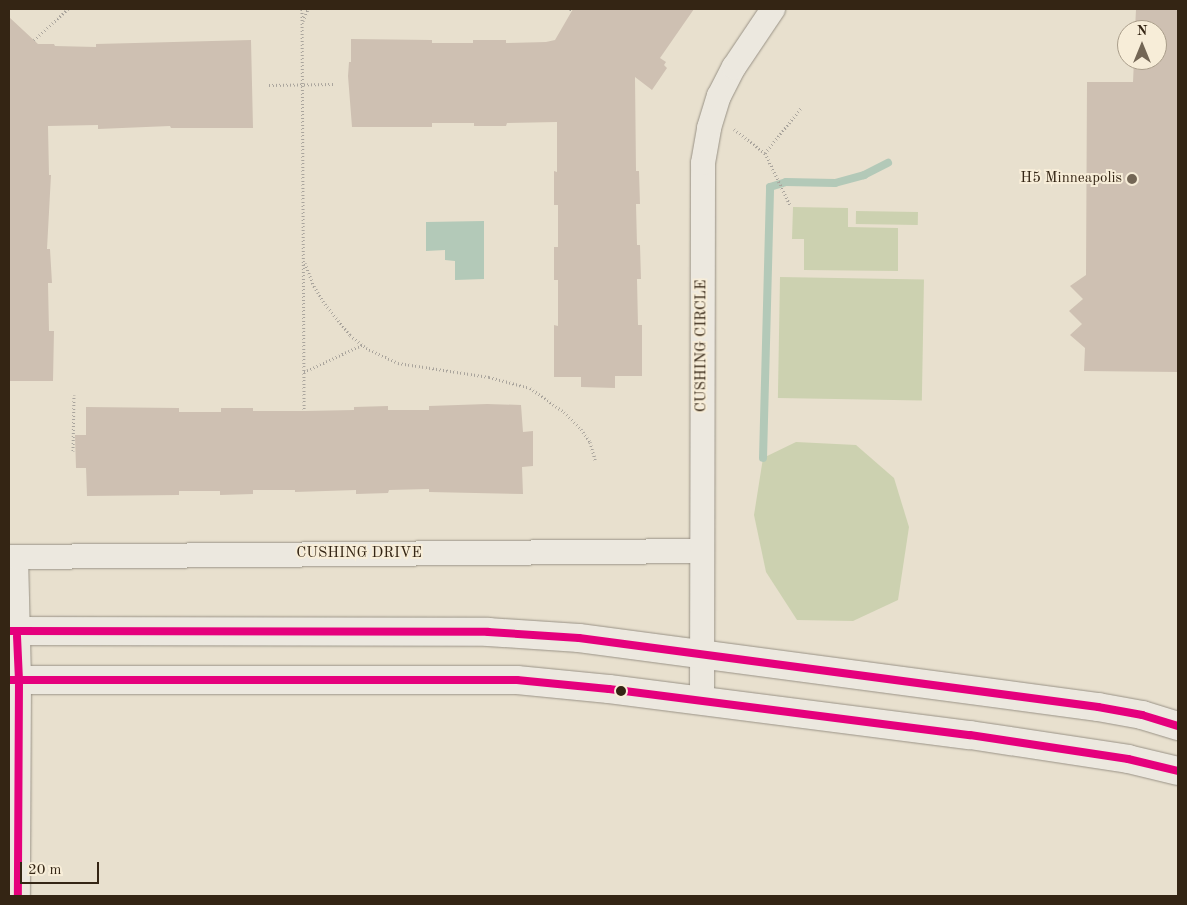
<!DOCTYPE html>
<html>
<head>
<meta charset="utf-8">
<style>
	body { margin:0 }
	#map { position:relative; width:1187px; height:905px; overflow:hidden; background:#e8e0ce; font-family:"Old Standard TT",serif }
	div>[style] { position:absolute }
	.green>* { inset:0; background:#ccd1b0; transform-origin:0 0 }
	.water>* { inset:0; background:#b3c9b8 }
	.stream>* { height:8px; margin:-4px; padding:0 4px; transform-origin:4px; border-radius:4px; background:#b3c9b8 }
	.building>* { inset:0; background:#cec0b2 }
	.path>* { height:3px; margin-top:-1.5px; transform-origin:0; background:repeating-linear-gradient(90deg,#aaa59d 0 1px,transparent 0 3.5px) }
	.roads { filter:drop-shadow(0 0 1px #999286) drop-shadow(0 0 1px #999286) }
	.street>* { height:24px; margin:-12px; padding:0 12px; transform-origin:12px; border-radius:12px; background:#ece8df }
	.secondary>* { height:28px; margin:-14px; padding:0 14px; transform-origin:14px; border-radius:14px; background:#ece8df }
	.bus-1>* { height:8px; margin:-4px; padding:0 4px; transform-origin:4px; border-radius:4px; background:#e5007d }
	.dots>* { width:14px; height:14px; translate:-50% -50%; box-sizing:border-box; border:2px solid #f7edd8; border-radius:50% }
	span { translate:-50% -50%; white-space:nowrap; text-align:center; line-height:1.15; -webkit-text-stroke:4px #f7edd8; paint-order:stroke }
	.poi-label { font-size:15px; color:#342514 }
	.right { translate:-100% -50%; text-align:right }
	.street-label { font-size:15px; color:#342514 }
	.frame { position:absolute; inset:0; border:10px solid #342514; pointer-events:none }
	.north { position:absolute; left:1117px; top:20px; width:50px; height:50px; box-sizing:border-box; background:#f7edd8; border:1px solid #a99d8a; border-radius:50%; rotate:0deg; font-size:14px; font-weight:700; line-height:20px; text-align:center; color:#342514 }
	.north::after { content:''; display:block; margin:auto; width:18px; height:22px; background:#736655; clip-path:polygon(50% 0,100% 100%,50% 72%,0 100%) }
	.scale { position:absolute; left:20px; top:862px; width:79px; height:22px; box-sizing:border-box; border:2px solid #342514; border-top:0; padding-left:6px; font-size:15px; line-height:18px; white-space:nowrap; color:#342514; -webkit-text-stroke:4px #f7edd8; paint-order:stroke }
</style>
</head>
<body>
<div id="map">
	<div class="green">
		<i style="clip-path:polygon(793px 207px,848px 208px,848px 227px,898px 228px,898px 271px,804px 270px,804px 239px,792px 239px)"></i>
		<i style="left:856px;top:211px;width:62px;height:13px;rotate:1deg"></i>
		<i style="left:780px;top:277px;width:144px;height:121px;rotate:1deg"></i>
		<i style="clip-path:polygon(796px 442px,856px 445px,894px 478px,909px 527px,898px 600px,853px 621px,797px 620px,766px 572px,754px 515px,763px 458px)"></i>
	</div>
	<div class="water">
		<i style="clip-path:polygon(484px 221px,484px 279px,455px 280px,455px 261px,445px 260px,445px 250px,426px 251px,426px 222px)"></i>
	</div>
	<div class="stream">
		<i style="left:763px;top:458px;width:271px;rotate:-88.5deg"></i>
		<i style="left:770px;top:187px;width:17px;rotate:-17deg"></i>
		<i style="left:786px;top:182px;width:49px;rotate:1.2deg"></i>
		<i style="left:835px;top:183px;width:30px;rotate:-15deg"></i>
		<i style="left:864px;top:175px;width:27px;rotate:-27deg"></i>
	</div>
	<div class="building">
		<i style="clip-path:polygon(573px 9px,694px 9px,660px 58px,666px 62px,664px 65px,667px 68px,652px 90px,635px 77px,636px 171px,639px 171px,640px 204px,636px 204px,637px 245px,640px 245px,641px 279px,637px 279px,638px 325px,642px 325px,642px 376px,615px 376px,615px 388px,581px 387px,581px 377px,554px 377px,554px 325px,558px 326px,558px 280px,554px 280px,554px 247px,558px 247px,558px 205px,554px 205px,554px 171px,557px 172px,557px 122px,507px 123px,506px 126px,474px 126px,474px 123px,432px 123px,432px 127px,352px 127px,348px 76px,349px 62px,351px 62px,351px 39px,432px 40px,432px 43px,473px 43px,473px 40px,506px 40px,506px 43px,546px 42px,555px 40px)"></i>
		<i style="clip-path:polygon(1136px 9px,1178px 9px,1178px 372px,1084px 371px,1085px 348px,1070px 335px,1082px 324px,1069px 311px,1083px 299px,1070px 286px,1086px 275px,1087px 82px,1133px 82px,1134px 60px,1157px 60px,1157px 30px,1135px 30px)"></i>
		<i style="clip-path:polygon(9px 17px,38px 44px,54px 44px,55px 46px,96px 47px,96px 44px,251px 40px,253px 128px,171px 128px,170px 126px,98px 129px,98px 125px,48px 126px,49px 175px,51px 175px,47px 249px,50px 249px,52px 283px,48px 283px,49px 331px,54px 331px,53px 381px,9px 381px)"></i>
		<i style="clip-path:polygon(487px 404px,521px 405px,523px 432px,533px 431px,533px 466px,522px 467px,523px 494px,429px 492px,429px 489px,389px 490px,388px 493px,356px 494px,356px 490px,295px 492px,295px 490px,253px 490px,253px 494px,220px 495px,220px 491px,179px 491px,179px 495px,87px 496px,86px 468px,76px 468px,75px 435px,86px 435px,86px 407px,179px 408px,179px 412px,221px 412px,221px 408px,253px 408px,253px 411px,304px 411px,354px 410px,354px 407px,388px 406px,388px 410px,429px 410px,429px 406px)"></i>
	</div>
	<div class="path">
		<i style="left:302px;top:9px;width:402px;rotate:89.7deg"></i>
		<i style="left:570px;top:9px;width:2px;rotate:27deg"></i>
		<i style="left:303px;top:21px;width:13px;rotate:-67deg"></i>
		<i style="left:34px;top:40px;width:46px;rotate:-42.4deg"></i>
		<i style="left:269px;top:85px;width:64px;rotate:-0.9deg"></i>
		<i style="left:734px;top:129px;width:39px;rotate:38deg"></i>
		<i style="left:765px;top:153px;width:58px;rotate:64.3deg"></i>
		<i style="left:765px;top:153px;width:58px;rotate:-51.3deg"></i>
		<i style="left:305px;top:263px;width:25px;rotate:69deg"></i>
		<i style="left:314px;top:286px;width:21px;rotate:59deg"></i>
		<i style="left:325px;top:304px;width:40px;rotate:51deg"></i>
		<i style="left:350px;top:335px;width:21px;rotate:39deg"></i>
		<i style="left:366px;top:348px;width:35px;rotate:25deg"></i>
		<i style="left:398px;top:363px;width:92px;rotate:8.7deg"></i>
		<i style="left:489px;top:377px;width:42px;rotate:15deg"></i>
		<i style="left:530px;top:388px;width:42px;rotate:35.2deg"></i>
		<i style="left:564px;top:412px;width:24px;rotate:45deg"></i>
		<i style="left:581px;top:429px;width:16px;rotate:55deg"></i>
		<i style="left:590px;top:442px;width:19px;rotate:74deg"></i>
		<i style="left:304px;top:372px;width:64px;rotate:-25deg"></i>
		<i style="left:73px;top:451px;width:56px;rotate:-89deg"></i>
	</div>
	<div class="roads">
		<div class="street">
			<i style="left:9px;top:557px;width:7px"></i>
			<i style="left:16px;top:557px;width:123px;rotate:88.6deg"></i>
			<i style="left:19px;top:680px;width:216px;rotate:90.3deg"></i>
			<i style="left:16px;top:557px;width:686px;rotate:-0.5deg"></i>
			<i style="left:702px;top:701px;width:538px;rotate:-89.89deg"></i>
			<i style="left:703px;top:163px;width:36px;rotate:-80deg"></i>
			<i style="left:709px;top:128px;width:34px;rotate:-73deg"></i>
			<i style="left:719px;top:96px;width:33px;rotate:-63deg"></i>
			<i style="left:734px;top:67px;width:70px;rotate:-56.1deg"></i>
		</div>
		<div class="secondary">
			<i style="left:9px;top:631px;width:479px;rotate:0.1deg"></i>
			<i style="left:488px;top:632px;width:91px;rotate:3.8deg"></i>
			<i style="left:579px;top:638px;width:524px;rotate:7.57deg"></i>
			<i style="left:1098px;top:707px;width:45px;rotate:10.3deg"></i>
			<i style="left:1142px;top:715px;width:38px;rotate:17deg"></i>
			<i style="left:9px;top:680px;width:508px"></i>
			<i style="left:517px;top:680px;width:92px;rotate:5.6deg"></i>
			<i style="left:609px;top:689px;width:364px;rotate:7.3deg"></i>
			<i style="left:970px;top:735px;width:160px;rotate:8.6deg"></i>
			<i style="left:1128px;top:759px;width:51px;rotate:13.5deg"></i>
		</div>
	</div>
	<div class="bus-1">
		<i style="left:9px;top:631px;width:479px;rotate:0.1deg"></i>
		<i style="left:488px;top:632px;width:91px;rotate:3.8deg"></i>
		<i style="left:579px;top:638px;width:524px;rotate:7.57deg"></i>
		<i style="left:1098px;top:707px;width:45px;rotate:10.3deg"></i>
		<i style="left:1142px;top:715px;width:38px;rotate:17deg"></i>
		<i style="left:17px;top:636px;width:44px;rotate:87.4deg"></i>
		<i style="left:19px;top:680px;width:216px;rotate:90.3deg"></i>
		<i style="left:9px;top:680px;width:508px"></i>
		<i style="left:517px;top:680px;width:92px;rotate:5.6deg"></i>
		<i style="left:609px;top:689px;width:364px;rotate:7.3deg"></i>
		<i style="left:970px;top:735px;width:160px;rotate:8.6deg"></i>
		<i style="left:1128px;top:759px;width:51px;rotate:13.5deg"></i>
	</div>
	<div class="dots">
		<i style="left:1132px;top:179px;background:#736655"></i>
		<i style="left:621px;top:691px;background:#342514"></i>
	</div>
	<div class="poi-label">
		<span class="right" style="left:1122px;top:179px">H5 Minneapolis</span>
	</div>
	<div class="street-label">
		<span style="left:702px;top:346px;rotate:-90deg">CUSHING CIRCLE</span>
		<span style="left:359px;top:554px">CUSHING DRIVE</span>
	</div>
	<div class="frame"></div>
	<div class="north">N</div>
	<div class="scale">20 m</div>
</div>
</body>
</html>
